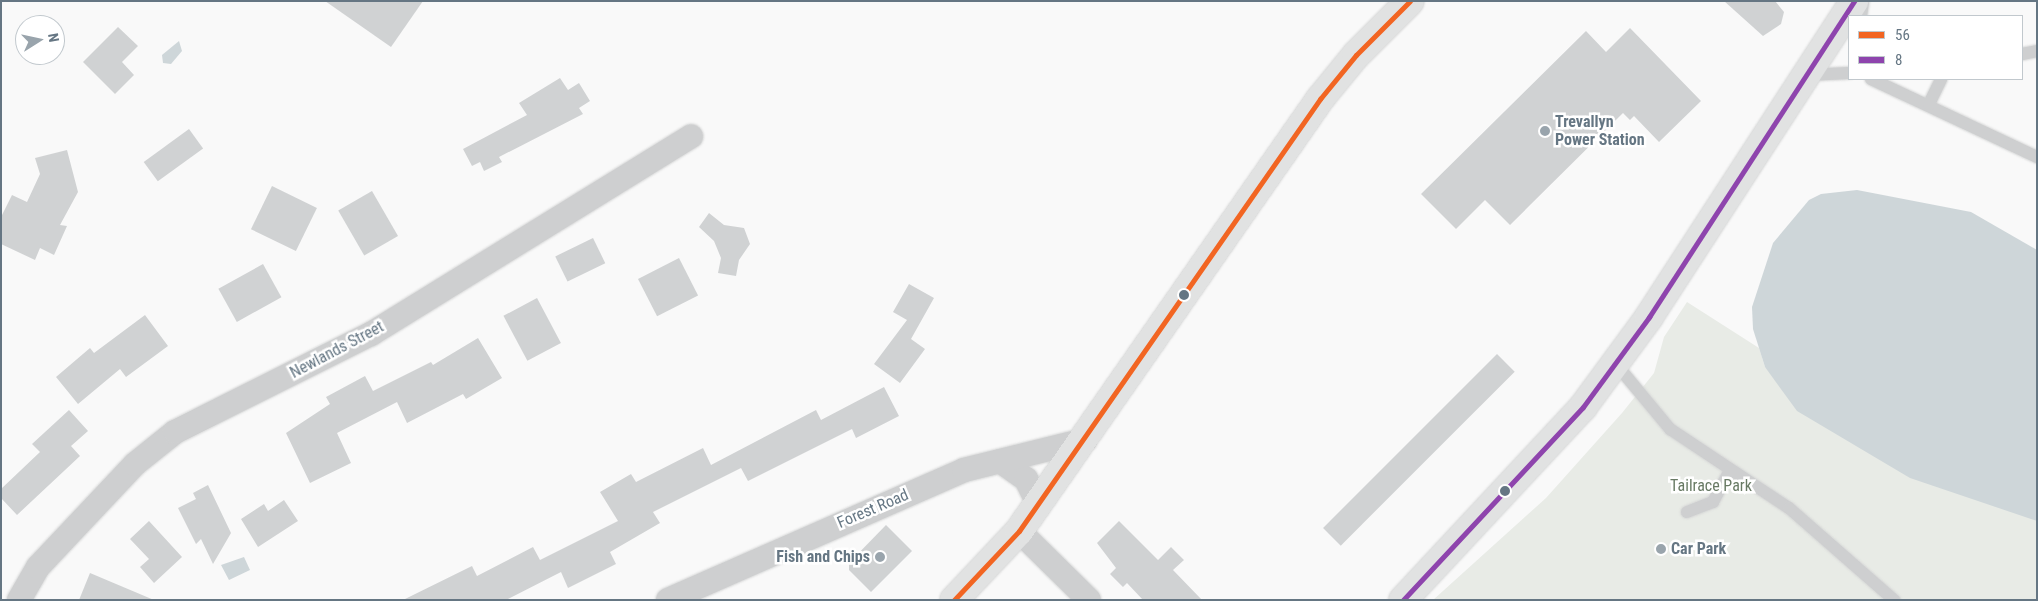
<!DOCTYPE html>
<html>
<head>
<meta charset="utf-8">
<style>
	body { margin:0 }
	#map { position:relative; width:2038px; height:601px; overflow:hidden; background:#f9f9f9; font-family:"Roboto Condensed",sans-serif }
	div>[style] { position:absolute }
	.green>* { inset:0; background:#e8ebe6 }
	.water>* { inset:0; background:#ced6d9 }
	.building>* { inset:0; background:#d0d2d3; transform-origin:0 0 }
	.roads { filter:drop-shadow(0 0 1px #d5d6d6) drop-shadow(0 0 1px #d5d6d6) }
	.service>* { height:12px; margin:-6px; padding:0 6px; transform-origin:6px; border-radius:6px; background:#cecfd0 }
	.minor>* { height:24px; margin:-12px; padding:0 12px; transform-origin:12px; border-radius:12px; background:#cecfd0 }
	.trunk>* { height:28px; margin:-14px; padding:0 14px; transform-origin:14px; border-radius:14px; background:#e1e2e2 }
	.bus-1>* { height:5px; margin:-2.5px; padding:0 2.5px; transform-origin:2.5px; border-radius:2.5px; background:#f26522 }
	.bus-2>* { height:5px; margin:-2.5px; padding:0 2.5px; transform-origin:2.5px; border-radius:2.5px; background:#8e44ad }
	.dots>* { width:14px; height:14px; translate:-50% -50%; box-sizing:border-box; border:2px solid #fff; border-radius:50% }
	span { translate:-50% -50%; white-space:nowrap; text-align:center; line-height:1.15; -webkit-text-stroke:5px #fff; paint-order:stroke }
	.poi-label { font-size:16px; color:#657683; font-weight:700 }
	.left { translate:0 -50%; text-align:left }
	.right { translate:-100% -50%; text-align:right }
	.street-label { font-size:16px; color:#657683 }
	.park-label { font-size:16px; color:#687a64 }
	.frame { position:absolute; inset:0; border:2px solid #657683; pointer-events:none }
	.legend { position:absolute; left:1848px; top:15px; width:175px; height:65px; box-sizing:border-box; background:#fff; border:1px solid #c1c8cd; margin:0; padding:6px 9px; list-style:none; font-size:15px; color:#657683 }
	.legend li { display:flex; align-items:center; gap:10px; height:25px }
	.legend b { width:25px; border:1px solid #c1c8cd }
	.north { position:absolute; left:15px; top:15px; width:50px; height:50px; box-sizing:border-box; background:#fff; border:1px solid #c1c8cd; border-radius:50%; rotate:80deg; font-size:14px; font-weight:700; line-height:20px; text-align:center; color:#657683 }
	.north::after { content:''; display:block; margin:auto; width:18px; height:22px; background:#99a4ac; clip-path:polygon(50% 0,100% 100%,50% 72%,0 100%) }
</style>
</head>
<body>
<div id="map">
	<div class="green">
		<i style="clip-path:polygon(1687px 302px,1759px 348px,1765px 367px,2037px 521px,2037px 600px,1433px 600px,1546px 498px,1622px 413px,1654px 373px,1664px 337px)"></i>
	</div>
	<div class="water">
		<i style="clip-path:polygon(179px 41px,182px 51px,171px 64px,163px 63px,162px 55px)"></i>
		<i style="clip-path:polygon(1857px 190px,1971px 212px,2037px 250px,2037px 521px,1910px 478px,1797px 411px,1765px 367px,1753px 329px,1752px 307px,1773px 243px,1809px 200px,1821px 194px)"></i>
		<i style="clip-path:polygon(244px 557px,250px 570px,229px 580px,221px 565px)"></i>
	</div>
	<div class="building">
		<i style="clip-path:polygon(325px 1px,423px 1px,391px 47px)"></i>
		<i style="clip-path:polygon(1724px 1px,1775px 1px,1784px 12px,1781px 24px,1763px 36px)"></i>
		<i style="clip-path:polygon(118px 27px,138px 46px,122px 62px,134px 75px,115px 94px,83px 62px)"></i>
		<i style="clip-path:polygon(1630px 28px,1701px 101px,1659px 142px,1634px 116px,1630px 120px,1623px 113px,1510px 225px,1485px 200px,1456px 229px,1421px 194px,1586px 31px,1606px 52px)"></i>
		<i style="clip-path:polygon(560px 78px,568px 90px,579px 83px,590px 101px,579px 108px,583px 114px,499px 157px,502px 162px,484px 171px,480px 162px,472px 166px,463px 149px,527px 115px,519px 103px)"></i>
		<i style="left:189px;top:129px;width:24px;height:56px;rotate:54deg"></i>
		<i style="clip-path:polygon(67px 150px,78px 192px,60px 225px,67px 226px,54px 255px,40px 248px,35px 260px,1px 244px,1px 217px,12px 195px,27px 202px,40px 174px,35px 158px)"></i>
		<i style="left:272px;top:186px;width:50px;height:48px;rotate:26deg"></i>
		<i style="left:372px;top:191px;width:52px;height:39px;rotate:60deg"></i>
		<i style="clip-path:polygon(709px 213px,724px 225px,744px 228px,750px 244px,739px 260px,736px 276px,718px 273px,721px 258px,714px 241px,699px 227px)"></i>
		<i style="left:593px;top:238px;width:28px;height:42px;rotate:64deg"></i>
		<i style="left:679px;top:258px;width:42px;height:46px;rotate:63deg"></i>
		<i style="left:263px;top:264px;width:38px;height:51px;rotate:61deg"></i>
		<i style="clip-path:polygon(909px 284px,934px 298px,911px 339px,925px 349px,900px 383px,874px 364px,907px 320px,893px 312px)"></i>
		<i style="left:537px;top:298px;width:51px;height:38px;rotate:62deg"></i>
		<i style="clip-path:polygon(145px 315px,168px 346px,126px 377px,120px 369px,78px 404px,56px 377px,90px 348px,94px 353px)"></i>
		<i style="clip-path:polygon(478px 338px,502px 378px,466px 399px,463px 394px,407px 423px,397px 402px,337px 433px,351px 463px,310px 483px,286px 433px,330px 404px,326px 397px,365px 376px,373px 391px,431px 362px,433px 365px)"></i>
		<i style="left:1497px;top:354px;width:25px;height:246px;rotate:45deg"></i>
		<i style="clip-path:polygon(884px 387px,899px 416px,856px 438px,852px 429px,748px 481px,741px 468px,653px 512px,660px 523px,610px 552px,616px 564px,568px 588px,561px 572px,506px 600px,403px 600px,472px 566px,477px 576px,533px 547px,540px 560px,618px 521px,600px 492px,631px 474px,636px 482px,703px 448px,711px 465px,816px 410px,821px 420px)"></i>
		<i style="clip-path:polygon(69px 410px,88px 431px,71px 446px,80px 456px,17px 515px,1px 498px,1px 489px,40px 452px,32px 444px)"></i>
		<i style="clip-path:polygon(208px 485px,231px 533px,213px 564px,201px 539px,196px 544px,178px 508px,196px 499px,193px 493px)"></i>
		<i style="clip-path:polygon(284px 500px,298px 521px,258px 547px,241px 519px,264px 504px,268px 511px)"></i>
		<i style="clip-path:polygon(149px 521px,182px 557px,154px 583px,140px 567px,149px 559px,130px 539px)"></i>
		<i style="clip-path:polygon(1119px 521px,1158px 560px,1171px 547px,1184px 560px,1173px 570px,1202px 600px,1143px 600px,1127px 583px,1123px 587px,1110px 574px,1116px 568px,1097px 543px)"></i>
		<i style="clip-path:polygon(886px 525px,912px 551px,871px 592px,849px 570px,849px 563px)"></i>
		<i style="clip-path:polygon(90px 573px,154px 600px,79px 600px)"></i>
	</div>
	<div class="roads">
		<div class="service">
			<i style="left:1861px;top:16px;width:15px;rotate:-82deg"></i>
			<i style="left:2022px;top:54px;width:15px;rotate:-11deg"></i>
			<i style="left:1807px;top:75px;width:42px;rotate:-2.7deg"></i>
			<i style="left:1871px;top:79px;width:183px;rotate:25.2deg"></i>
			<i style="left:1929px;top:104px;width:28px;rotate:-64deg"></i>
			<i style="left:1616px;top:364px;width:85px;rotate:50.3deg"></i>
			<i style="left:1670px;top:429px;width:143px;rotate:33.6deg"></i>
			<i style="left:1789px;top:508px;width:140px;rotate:41.2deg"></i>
			<i style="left:1687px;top:512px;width:28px;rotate:-21deg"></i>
			<i style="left:1713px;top:502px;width:36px;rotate:-62deg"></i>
		</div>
		<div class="minor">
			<i style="left:1000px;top:461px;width:32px;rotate:35deg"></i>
			<i style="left:1026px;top:479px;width:28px;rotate:64deg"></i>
			<i style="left:1019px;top:531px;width:98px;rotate:44.6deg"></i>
			<i style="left:19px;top:600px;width:38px;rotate:-60deg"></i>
			<i style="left:38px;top:567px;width:141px;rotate:-46.7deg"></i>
			<i style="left:135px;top:464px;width:51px;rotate:-38.7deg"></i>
			<i style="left:175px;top:432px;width:219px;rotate:-26.6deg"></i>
			<i style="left:371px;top:334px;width:376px;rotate:-31.7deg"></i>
			<i style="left:668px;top:600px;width:323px;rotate:-23.7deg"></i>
			<i style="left:964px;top:470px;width:125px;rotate:-13.9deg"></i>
		</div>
		<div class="trunk">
			<i style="left:954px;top:600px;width:95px;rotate:-46.7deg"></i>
			<i style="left:1019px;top:531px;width:527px;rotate:-55.13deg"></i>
			<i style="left:1320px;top:99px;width:57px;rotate:-50.7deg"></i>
			<i style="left:1356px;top:55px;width:76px;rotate:-45deg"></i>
			<i style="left:1403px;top:600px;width:264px;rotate:-47deg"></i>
			<i style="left:1583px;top:407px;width:112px;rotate:-53.7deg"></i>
			<i style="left:1649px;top:317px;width:377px;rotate:-57deg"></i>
		</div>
	</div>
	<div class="bus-1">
		<i style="left:954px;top:600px;width:95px;rotate:-46.7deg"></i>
		<i style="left:1019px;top:531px;width:527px;rotate:-55.13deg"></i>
		<i style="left:1320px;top:99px;width:57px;rotate:-50.7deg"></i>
		<i style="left:1356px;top:55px;width:76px;rotate:-45deg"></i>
	</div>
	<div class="bus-2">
		<i style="left:1403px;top:600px;width:264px;rotate:-47deg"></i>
		<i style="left:1583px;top:407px;width:112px;rotate:-53.7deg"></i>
		<i style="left:1649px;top:317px;width:377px;rotate:-57deg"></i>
	</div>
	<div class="dots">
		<i style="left:1545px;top:131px;background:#99a4ac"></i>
		<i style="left:1184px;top:295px;background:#657683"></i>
		<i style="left:1505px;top:491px;background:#657683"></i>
		<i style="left:1661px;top:549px;background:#99a4ac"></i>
		<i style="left:880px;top:557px;background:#99a4ac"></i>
	</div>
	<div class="poi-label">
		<span class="left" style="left:1555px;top:131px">Trevallyn<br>Power Station</span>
		<span class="left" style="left:1671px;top:549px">Car Park</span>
		<span class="right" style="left:870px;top:557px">Fish and Chips</span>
	</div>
	<div class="street-label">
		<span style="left:337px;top:350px;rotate:-28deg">Newlands Street</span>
		<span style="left:873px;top:509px;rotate:-23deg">Forest Road</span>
	</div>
	<div class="park-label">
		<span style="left:1711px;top:486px">Tailrace Park</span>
	</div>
	<div class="frame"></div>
	<ul class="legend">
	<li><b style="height:6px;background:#f26522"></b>56</li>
	<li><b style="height:6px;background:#8e44ad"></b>8</li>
	</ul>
	<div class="north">N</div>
</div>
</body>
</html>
